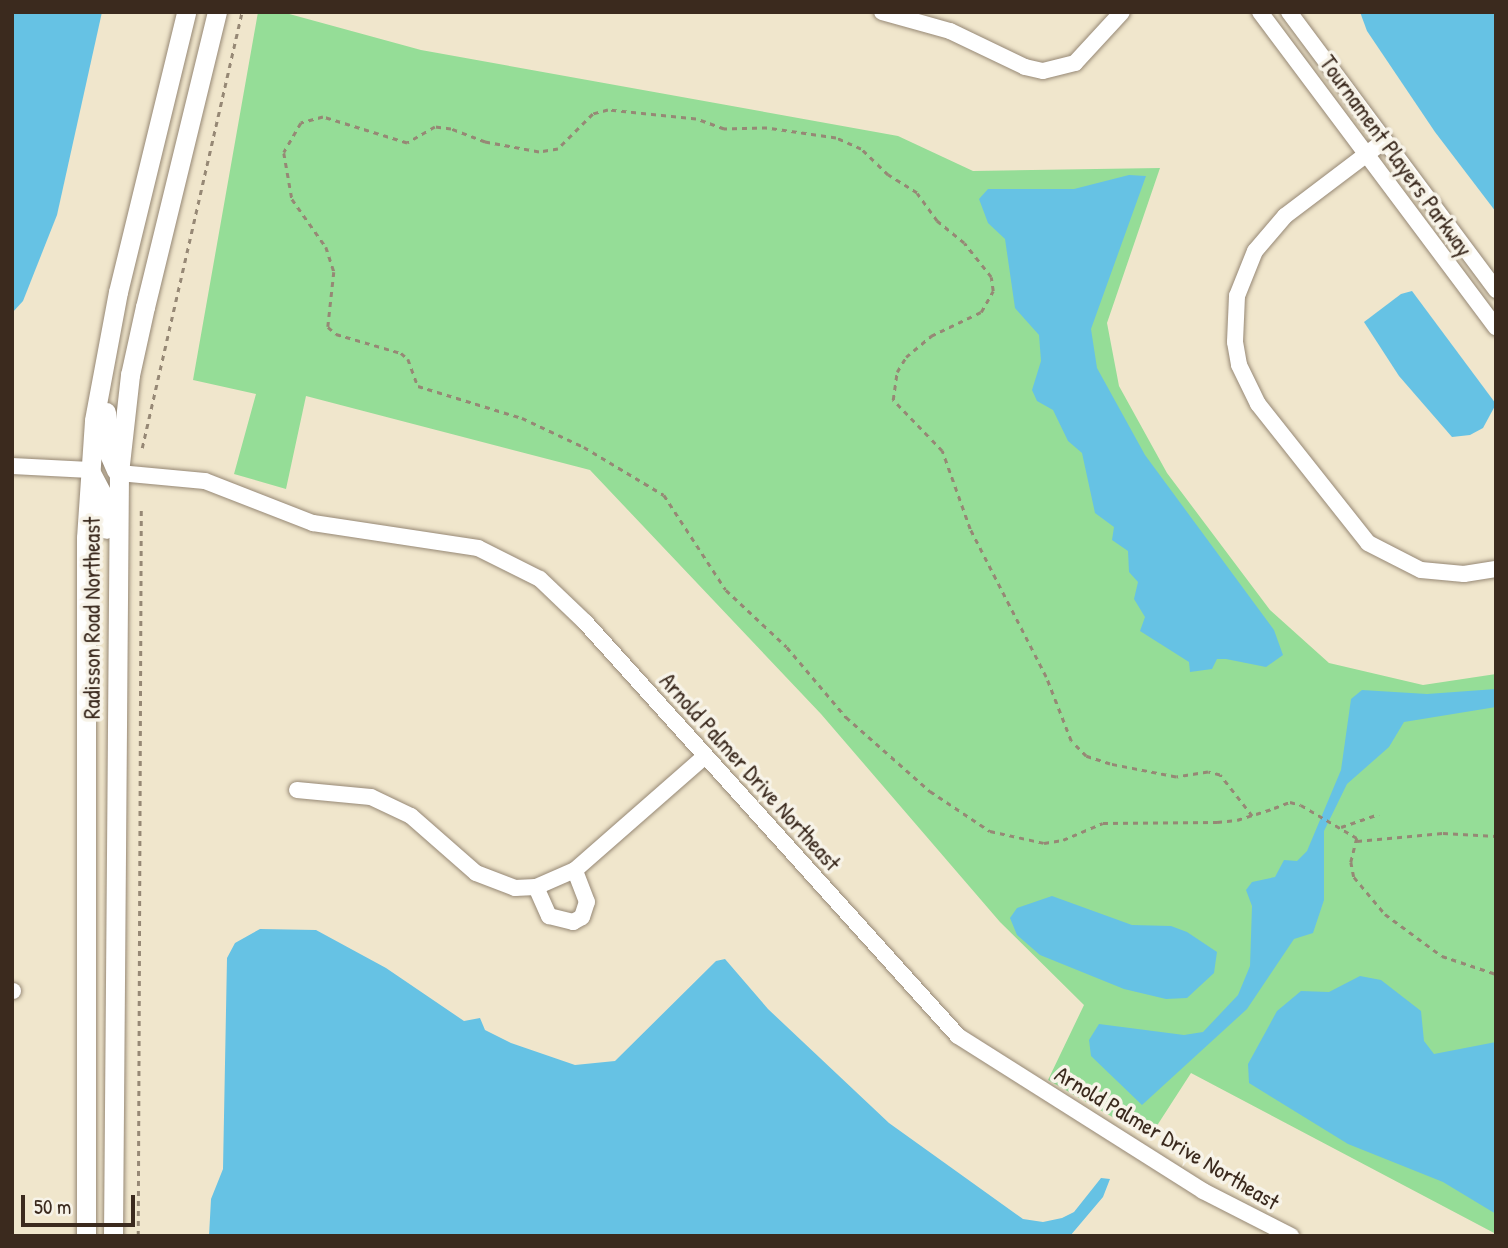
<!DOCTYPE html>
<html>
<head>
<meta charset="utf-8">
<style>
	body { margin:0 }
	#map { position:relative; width:1508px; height:1248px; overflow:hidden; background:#f0e6cc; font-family:"Patrick Hand",sans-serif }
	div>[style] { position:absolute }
	.green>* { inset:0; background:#95dd97 }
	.water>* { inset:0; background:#66c2e4 }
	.path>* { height:2.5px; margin-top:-1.25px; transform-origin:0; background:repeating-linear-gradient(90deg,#968875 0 5px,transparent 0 10px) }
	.roads { filter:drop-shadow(0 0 2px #968875) drop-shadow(0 0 2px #968875) }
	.minor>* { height:16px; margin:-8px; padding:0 8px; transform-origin:8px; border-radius:8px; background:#fff }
	.major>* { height:19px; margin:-9.5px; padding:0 9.5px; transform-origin:9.5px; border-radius:9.5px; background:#fff }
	span { translate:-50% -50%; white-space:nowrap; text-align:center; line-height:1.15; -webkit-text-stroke:7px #f7f3e8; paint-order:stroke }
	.street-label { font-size:23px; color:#3b2a1e }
	.frame { position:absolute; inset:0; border:14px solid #3b2a1e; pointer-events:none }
	.scale { position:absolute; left:21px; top:1195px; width:114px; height:32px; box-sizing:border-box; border:4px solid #3b2a1e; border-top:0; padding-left:9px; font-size:21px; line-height:24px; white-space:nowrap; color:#3b2a1e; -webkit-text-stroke:5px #f7f3e8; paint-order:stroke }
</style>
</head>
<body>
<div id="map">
	<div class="green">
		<i style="clip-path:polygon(258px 12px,282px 12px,421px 50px,898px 136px,973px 171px,1160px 168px,1107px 323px,1119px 386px,1167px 473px,1270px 610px,1329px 663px,1423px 685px,1496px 674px,1496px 1234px,1191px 1073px,1149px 1138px,1048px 1080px,1084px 1005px,1000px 922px,821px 714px,590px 470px,306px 396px,286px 489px,234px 474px,256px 394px,193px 380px)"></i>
	</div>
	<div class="water">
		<i style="clip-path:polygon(12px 12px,102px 12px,57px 215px,23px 301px,12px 313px)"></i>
		<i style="clip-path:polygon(1360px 12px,1496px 12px,1496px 212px,1435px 132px,1367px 31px)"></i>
		<i style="clip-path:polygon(1129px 175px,1146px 176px,1091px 329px,1097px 368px,1145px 455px,1274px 630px,1283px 655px,1266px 667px,1226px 659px,1217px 659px,1212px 669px,1190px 672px,1189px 662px,1140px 631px,1145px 617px,1134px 599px,1138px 582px,1129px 572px,1128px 551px,1112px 540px,1114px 527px,1095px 513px,1082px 453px,1068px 441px,1053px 410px,1037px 401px,1032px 390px,1041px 361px,1039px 335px,1015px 308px,1005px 239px,988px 223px,979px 199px,988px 189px,1074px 189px)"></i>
		<i style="clip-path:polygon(1412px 291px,1496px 404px,1483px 428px,1470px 435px,1452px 437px,1399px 376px,1364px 322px,1401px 294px)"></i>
		<i style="clip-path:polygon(1496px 689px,1496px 707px,1404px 722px,1389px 747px,1347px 784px,1324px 831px,1324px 900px,1313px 933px,1294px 939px,1247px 1009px,1142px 1105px,1091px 1056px,1089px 1040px,1099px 1024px,1184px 1035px,1203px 1032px,1238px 995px,1250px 966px,1252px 906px,1246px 890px,1252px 882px,1275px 877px,1284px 860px,1297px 861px,1307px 851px,1341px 770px,1351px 699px,1362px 690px,1427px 694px)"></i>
		<i style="clip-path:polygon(1052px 896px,1132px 925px,1171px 926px,1187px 932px,1217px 952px,1214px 973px,1187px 998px,1166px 999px,1124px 989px,1040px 955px,1017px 935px,1010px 918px,1017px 908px)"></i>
		<i style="clip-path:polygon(260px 929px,316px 930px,386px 968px,464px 1021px,480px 1018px,485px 1030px,511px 1043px,575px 1065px,615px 1061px,716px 961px,725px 959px,768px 1009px,889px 1123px,1023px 1219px,1043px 1222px,1062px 1218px,1074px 1212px,1101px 1178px,1110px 1179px,1103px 1197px,1070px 1236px,209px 1236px,211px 1199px,223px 1169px,227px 958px,235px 943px)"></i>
		<i style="clip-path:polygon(1360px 976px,1381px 980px,1421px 1011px,1424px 1041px,1434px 1054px,1496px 1042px,1496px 1214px,1443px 1182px,1348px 1144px,1249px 1083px,1248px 1064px,1277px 1011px,1301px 991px,1329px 992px)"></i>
	</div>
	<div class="path">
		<i style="left:142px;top:448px;width:447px;rotate:-77.1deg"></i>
		<i style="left:1252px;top:816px;width:52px;rotate:-128deg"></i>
		<i style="left:1220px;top:775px;width:12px;rotate:-166deg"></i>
		<i style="left:1208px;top:772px;width:32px;rotate:171deg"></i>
		<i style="left:1176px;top:777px;width:67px;rotate:-168.9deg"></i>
		<i style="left:1110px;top:764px;width:25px;rotate:-162deg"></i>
		<i style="left:1086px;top:756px;width:21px;rotate:-135deg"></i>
		<i style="left:1071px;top:741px;width:69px;rotate:-111.3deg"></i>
		<i style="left:1046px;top:677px;width:166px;rotate:-117.2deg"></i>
		<i style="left:970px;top:529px;width:83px;rotate:-109.7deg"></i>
		<i style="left:942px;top:451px;width:71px;rotate:-133.9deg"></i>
		<i style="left:893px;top:400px;width:28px;rotate:-82deg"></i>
		<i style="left:897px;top:372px;width:17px;rotate:-59deg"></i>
		<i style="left:906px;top:357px;width:33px;rotate:-40deg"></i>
		<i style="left:931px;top:336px;width:55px;rotate:-25.6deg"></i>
		<i style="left:981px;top:312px;width:24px;rotate:-60deg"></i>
		<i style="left:993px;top:291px;width:14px;rotate:-98deg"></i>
		<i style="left:991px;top:277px;width:43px;rotate:-128.5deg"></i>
		<i style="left:964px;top:243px;width:35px;rotate:-141deg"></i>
		<i style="left:937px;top:221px;width:34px;rotate:-126deg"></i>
		<i style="left:917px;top:193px;width:34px;rotate:-148deg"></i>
		<i style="left:888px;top:175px;width:37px;rotate:-136deg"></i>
		<i style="left:861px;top:149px;width:27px;rotate:-156deg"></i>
		<i style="left:836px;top:138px;width:70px;rotate:-171.8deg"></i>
		<i style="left:767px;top:128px;width:43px;rotate:178.7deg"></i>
		<i style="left:724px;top:129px;width:30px;rotate:-160deg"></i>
		<i style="left:696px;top:119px;width:88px;rotate:-174.2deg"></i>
		<i style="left:608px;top:110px;width:16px;rotate:165deg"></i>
		<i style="left:593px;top:114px;width:49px;rotate:135deg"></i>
		<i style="left:558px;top:149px;width:19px;rotate:171deg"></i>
		<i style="left:539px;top:152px;width:55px;rotate:-169.5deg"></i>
		<i style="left:485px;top:142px;width:36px;rotate:-159deg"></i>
		<i style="left:451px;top:129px;width:16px;rotate:-173deg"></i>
		<i style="left:435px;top:127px;width:32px;rotate:150deg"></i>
		<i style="left:407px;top:143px;width:88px;rotate:-162.8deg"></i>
		<i style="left:323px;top:117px;width:23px;rotate:165deg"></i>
		<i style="left:301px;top:123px;width:34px;rotate:120deg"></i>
		<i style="left:284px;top:153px;width:47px;rotate:80.1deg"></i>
		<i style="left:292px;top:199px;width:59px;rotate:54.7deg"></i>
		<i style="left:326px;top:247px;width:26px;rotate:72deg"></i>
		<i style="left:334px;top:272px;width:55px;rotate:96.2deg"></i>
		<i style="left:328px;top:327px;width:11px;rotate:41deg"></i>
		<i style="left:336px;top:334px;width:68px;rotate:16.3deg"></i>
		<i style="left:401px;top:353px;width:9px;rotate:41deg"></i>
		<i style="left:408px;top:359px;width:29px;rotate:70deg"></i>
		<i style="left:418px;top:386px;width:109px;rotate:17.1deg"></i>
		<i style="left:522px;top:418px;width:68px;rotate:25.1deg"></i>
		<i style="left:584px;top:447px;width:93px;rotate:31deg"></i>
		<i style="left:664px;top:495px;width:113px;rotate:56.9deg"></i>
		<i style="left:726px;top:590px;width:83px;rotate:43.1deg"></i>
		<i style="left:787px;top:647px;width:92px;rotate:49.9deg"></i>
		<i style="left:846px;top:717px;width:112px;rotate:41.4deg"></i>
		<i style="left:930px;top:791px;width:72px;rotate:33.7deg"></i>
		<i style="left:990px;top:831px;width:55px;rotate:12.5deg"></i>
		<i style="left:1044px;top:843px;width:19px;rotate:-9deg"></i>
		<i style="left:1063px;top:840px;width:43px;rotate:-23deg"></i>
		<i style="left:1103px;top:823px;width:114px;rotate:-0.5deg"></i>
		<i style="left:1217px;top:822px;width:20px;rotate:-6deg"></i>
		<i style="left:1237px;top:820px;width:20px;rotate:-18deg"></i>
		<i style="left:1256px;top:814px;width:19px;rotate:-18deg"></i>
		<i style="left:1274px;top:808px;width:17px;rotate:-21deg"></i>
		<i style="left:1290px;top:802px;width:11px;rotate:15deg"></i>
		<i style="left:1301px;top:805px;width:65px;rotate:30.5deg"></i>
		<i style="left:1357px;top:838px;width:25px;rotate:104deg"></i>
		<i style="left:1351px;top:862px;width:15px;rotate:79deg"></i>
		<i style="left:1354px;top:877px;width:48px;rotate:50deg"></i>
		<i style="left:1385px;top:914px;width:71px;rotate:36.4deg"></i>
		<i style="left:1442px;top:956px;width:57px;rotate:18.4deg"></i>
		<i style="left:1341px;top:827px;width:40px;rotate:-18.9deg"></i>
		<i style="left:1357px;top:841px;width:86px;rotate:-5.3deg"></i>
		<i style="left:1443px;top:833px;width:53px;rotate:3.2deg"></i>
		<i style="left:138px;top:1236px;width:730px;rotate:-89.76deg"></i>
	</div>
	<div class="roads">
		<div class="minor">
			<i style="left:882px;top:12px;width:71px;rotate:15.6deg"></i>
			<i style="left:950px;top:31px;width:83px;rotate:25.6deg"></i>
			<i style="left:1025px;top:67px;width:18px;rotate:13deg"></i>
			<i style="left:1043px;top:71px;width:33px;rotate:-14deg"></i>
			<i style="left:1075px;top:63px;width:69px;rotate:-47.3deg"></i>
			<i style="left:1260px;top:12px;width:394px;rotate:53.2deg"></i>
			<i style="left:1289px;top:12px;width:347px;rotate:53.3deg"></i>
			<i style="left:1384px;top:141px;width:124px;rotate:142.9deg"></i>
			<i style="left:1285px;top:216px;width:46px;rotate:130.6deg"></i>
			<i style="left:1255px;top:251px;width:48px;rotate:111.8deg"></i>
			<i style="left:1237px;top:296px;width:46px;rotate:92.5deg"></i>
			<i style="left:1235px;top:342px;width:23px;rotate:80deg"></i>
			<i style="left:1239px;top:365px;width:43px;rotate:64deg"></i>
			<i style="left:1258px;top:404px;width:177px;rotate:51.6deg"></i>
			<i style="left:1368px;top:543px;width:59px;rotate:27deg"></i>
			<i style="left:1421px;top:570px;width:43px;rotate:5.3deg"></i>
			<i style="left:1464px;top:574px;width:32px;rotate:-9deg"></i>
			<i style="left:12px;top:466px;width:78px;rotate:2.9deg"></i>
			<i style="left:119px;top:473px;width:86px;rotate:5.3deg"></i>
			<i style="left:205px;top:481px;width:116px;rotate:21.3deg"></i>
			<i style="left:313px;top:523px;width:167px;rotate:8.6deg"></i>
			<i style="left:478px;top:548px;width:69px;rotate:26.6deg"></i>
			<i style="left:540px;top:579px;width:62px;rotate:43.7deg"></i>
			<i style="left:585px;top:622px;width:557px;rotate:47.98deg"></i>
			<i style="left:958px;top:1036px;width:290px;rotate:32.3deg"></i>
			<i style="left:1203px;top:1191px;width:99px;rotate:27.1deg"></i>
			<i style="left:297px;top:790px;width:74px;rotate:5.4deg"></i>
			<i style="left:371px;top:797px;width:44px;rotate:25.4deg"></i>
			<i style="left:411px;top:816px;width:86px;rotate:41.2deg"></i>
			<i style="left:476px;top:873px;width:42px;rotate:21deg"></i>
			<i style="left:515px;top:888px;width:21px;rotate:-3deg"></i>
			<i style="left:536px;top:887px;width:43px;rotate:-23.6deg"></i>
			<i style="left:575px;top:870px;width:173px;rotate:-41.2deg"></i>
			<i style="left:536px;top:887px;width:32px;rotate:66deg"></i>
			<i style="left:549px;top:916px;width:25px;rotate:14deg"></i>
			<i style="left:573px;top:922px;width:10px;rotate:-29deg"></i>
			<i style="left:582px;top:917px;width:16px;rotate:-72deg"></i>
			<i style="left:587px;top:902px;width:34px;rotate:-111deg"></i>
			<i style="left:12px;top:991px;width:1px"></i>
		</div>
		<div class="major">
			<i style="left:106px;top:412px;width:40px;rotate:87.1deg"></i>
			<i style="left:108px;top:452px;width:20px;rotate:66deg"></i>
			<i style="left:90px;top:471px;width:26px;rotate:62deg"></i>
			<i style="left:102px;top:494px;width:35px;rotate:83deg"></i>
			<i style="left:86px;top:1236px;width:698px;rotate:-90deg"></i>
			<i style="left:86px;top:538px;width:118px;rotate:-86.1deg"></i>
			<i style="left:94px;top:420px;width:130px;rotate:-79.4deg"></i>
			<i style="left:118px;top:292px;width:288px;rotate:-76.3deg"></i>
			<i style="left:113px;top:1236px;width:763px;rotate:-89.55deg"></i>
			<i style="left:119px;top:473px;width:99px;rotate:-83.6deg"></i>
			<i style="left:130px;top:375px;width:70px;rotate:-77.6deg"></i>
			<i style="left:145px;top:307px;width:304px;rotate:-76.3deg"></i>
		</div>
	</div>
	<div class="street-label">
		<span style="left:1396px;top:156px;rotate:54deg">Tournament Players Parkway</span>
		<span style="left:92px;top:618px;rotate:-90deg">Radisson Road Northeast</span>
		<span style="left:750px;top:772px;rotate:48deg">Arnold Palmer Drive Northeast</span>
		<span style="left:1167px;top:1138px;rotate:31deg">Arnold Palmer Drive Northeast</span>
	</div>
	<div class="frame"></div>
	<div class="scale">50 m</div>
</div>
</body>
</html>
